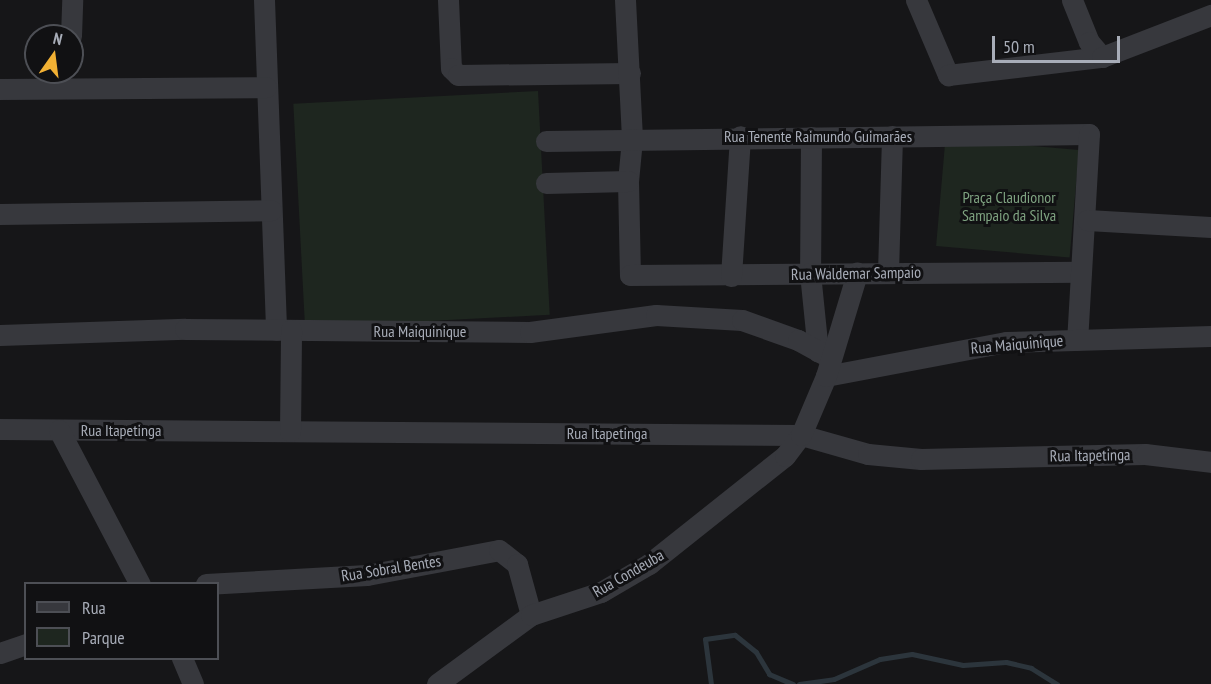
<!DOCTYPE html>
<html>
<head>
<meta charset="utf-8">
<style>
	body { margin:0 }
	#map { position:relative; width:1211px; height:684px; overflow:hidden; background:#161618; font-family:"PT Sans Narrow",sans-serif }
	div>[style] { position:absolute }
	.green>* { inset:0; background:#1e261f; transform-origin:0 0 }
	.stream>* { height:5px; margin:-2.5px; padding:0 2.5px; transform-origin:2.5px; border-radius:2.5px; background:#2c353c }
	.minor>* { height:21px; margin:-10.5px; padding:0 10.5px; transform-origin:10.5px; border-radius:10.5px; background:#37383d }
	span { translate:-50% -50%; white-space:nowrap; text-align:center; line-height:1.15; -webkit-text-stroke:6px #111113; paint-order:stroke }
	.street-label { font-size:16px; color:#a8adb8 }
	.park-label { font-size:16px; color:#7fa381 }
	.legend { position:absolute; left:24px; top:582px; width:195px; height:78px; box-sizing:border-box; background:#111113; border:2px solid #4d4f55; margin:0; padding:8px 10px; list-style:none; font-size:18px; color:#a8adb8 }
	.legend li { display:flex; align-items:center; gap:12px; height:30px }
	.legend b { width:30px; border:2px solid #4d4f55 }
	.north { position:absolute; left:24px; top:24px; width:60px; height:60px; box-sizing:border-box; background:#111113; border:2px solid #4d4f55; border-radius:50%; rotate:14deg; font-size:16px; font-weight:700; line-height:24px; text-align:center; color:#a8adb8 }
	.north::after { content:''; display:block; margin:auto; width:21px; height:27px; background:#f2b134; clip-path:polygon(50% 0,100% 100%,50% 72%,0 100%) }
	.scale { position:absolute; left:992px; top:36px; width:128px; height:27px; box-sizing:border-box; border:3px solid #a8adb8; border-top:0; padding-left:8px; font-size:18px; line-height:21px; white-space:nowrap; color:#a8adb8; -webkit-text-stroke:4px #111113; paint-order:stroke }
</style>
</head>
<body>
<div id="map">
	<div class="green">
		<i style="left:538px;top:91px;width:224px;height:245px;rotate:87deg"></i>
		<i style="left:1079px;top:150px;width:108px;height:134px;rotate:95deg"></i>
	</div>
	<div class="stream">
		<i style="left:711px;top:684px;width:45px;rotate:-97.6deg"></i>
		<i style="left:705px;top:639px;width:30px;rotate:-8deg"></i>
		<i style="left:735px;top:635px;width:27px;rotate:39deg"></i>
		<i style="left:756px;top:652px;width:26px;rotate:59deg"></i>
		<i style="left:769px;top:674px;width:26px;rotate:23deg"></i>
		<i style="left:799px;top:684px;width:35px;rotate:-8deg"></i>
		<i style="left:834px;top:679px;width:50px;rotate:-23.5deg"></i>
		<i style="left:880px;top:659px;width:32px;rotate:-9deg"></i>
		<i style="left:912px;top:654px;width:52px;rotate:12.2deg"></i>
		<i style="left:963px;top:665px;width:43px;rotate:-4deg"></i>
		<i style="left:1006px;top:662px;width:26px;rotate:13deg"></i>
		<i style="left:1031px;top:668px;width:31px;rotate:32deg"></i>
	</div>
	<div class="minor">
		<i style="left:264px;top:0;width:330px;rotate:87.9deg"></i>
		<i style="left:448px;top:0;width:68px;rotate:87.5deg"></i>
		<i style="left:451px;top:68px;width:10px;rotate:45deg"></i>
		<i style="left:458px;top:75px;width:172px;rotate:-0.7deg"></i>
		<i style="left:625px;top:0;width:139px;rotate:87.1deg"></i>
		<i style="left:632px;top:139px;width:42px;rotate:95.4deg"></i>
		<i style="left:628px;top:181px;width:94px;rotate:88.8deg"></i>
		<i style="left:630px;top:275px;width:451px;rotate:-0.4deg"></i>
		<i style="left:916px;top:0;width:82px;rotate:66.9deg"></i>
		<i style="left:948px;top:75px;width:155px;rotate:-6.7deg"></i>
		<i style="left:1072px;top:0;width:45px;rotate:68deg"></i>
		<i style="left:1089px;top:42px;width:20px;rotate:49deg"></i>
		<i style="left:1102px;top:57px;width:117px;rotate:-21.1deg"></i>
		<i style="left:71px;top:36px;width:36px;rotate:-88deg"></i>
		<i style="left:0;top:89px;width:266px;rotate:-0.4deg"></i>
		<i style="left:811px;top:137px;width:136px;rotate:90.4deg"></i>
		<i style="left:810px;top:273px;width:79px;rotate:84.2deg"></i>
		<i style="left:546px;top:141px;width:543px;rotate:-0.74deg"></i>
		<i style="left:1089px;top:134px;width:206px;rotate:93.3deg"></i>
		<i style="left:546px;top:183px;width:82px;rotate:-1.4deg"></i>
		<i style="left:0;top:214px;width:271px;rotate:-0.8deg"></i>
		<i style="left:1087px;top:220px;width:124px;rotate:3.2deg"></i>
		<i style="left:888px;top:272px;width:136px;rotate:-88.3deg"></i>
		<i style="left:731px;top:276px;width:140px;rotate:-86.3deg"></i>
		<i style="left:0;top:335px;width:185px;rotate:-1.9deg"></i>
		<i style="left:185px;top:329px;width:345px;rotate:0.5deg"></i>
		<i style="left:530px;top:332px;width:127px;rotate:-7.7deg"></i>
		<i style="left:656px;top:315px;width:86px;rotate:3.3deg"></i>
		<i style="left:742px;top:320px;width:59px;rotate:19.7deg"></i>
		<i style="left:798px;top:340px;width:37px;rotate:29deg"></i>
		<i style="left:826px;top:376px;width:183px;rotate:-10.7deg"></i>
		<i style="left:1006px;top:342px;width:205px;rotate:-1.7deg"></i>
		<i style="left:0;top:429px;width:801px;rotate:0.43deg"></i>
		<i style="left:801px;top:435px;width:70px;rotate:15.8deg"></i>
		<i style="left:868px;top:454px;width:53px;rotate:5.4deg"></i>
		<i style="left:921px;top:459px;width:224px;rotate:-1.3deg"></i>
		<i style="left:1145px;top:454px;width:66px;rotate:6.9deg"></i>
		<i style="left:59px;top:430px;width:174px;rotate:62.3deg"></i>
		<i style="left:290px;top:431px;width:101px;rotate:-89.4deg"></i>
		<i style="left:206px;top:584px;width:161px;rotate:-3.2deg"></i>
		<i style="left:367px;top:575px;width:134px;rotate:-10.7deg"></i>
		<i style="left:499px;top:550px;width:23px;rotate:38deg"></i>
		<i style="left:517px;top:564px;width:53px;rotate:74.6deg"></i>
		<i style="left:0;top:653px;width:28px;rotate:-19deg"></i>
		<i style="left:182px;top:658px;width:28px;rotate:67deg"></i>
		<i style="left:437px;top:684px;width:117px;rotate:-36.3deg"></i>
		<i style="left:531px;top:615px;width:74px;rotate:-18.2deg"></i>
		<i style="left:601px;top:592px;width:56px;rotate:-30.3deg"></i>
		<i style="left:649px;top:564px;width:174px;rotate:-38.5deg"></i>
		<i style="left:785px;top:456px;width:26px;rotate:-53deg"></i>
		<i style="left:801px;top:435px;width:64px;rotate:-67deg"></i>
		<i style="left:826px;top:376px;width:108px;rotate:-73.2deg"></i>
	</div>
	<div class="street-label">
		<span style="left:818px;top:136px">Rua Tenente Raimundo Guimarães</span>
		<span style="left:856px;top:273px;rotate:-1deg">Rua Waldemar Sampaio</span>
		<span style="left:420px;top:331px">Rua Maiquinique</span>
		<span style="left:1017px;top:344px;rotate:-5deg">Rua Maiquinique</span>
		<span style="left:121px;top:430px">Rua Itapetinga</span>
		<span style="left:607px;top:433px">Rua Itapetinga</span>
		<span style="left:1090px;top:455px;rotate:-1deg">Rua Itapetinga</span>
		<span style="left:391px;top:568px;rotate:-9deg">Rua Sobral Bentes</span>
		<span style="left:628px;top:573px;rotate:-30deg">Rua Condeuba</span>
	</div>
	<div class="park-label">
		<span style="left:1009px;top:206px">Praça Claudionor<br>Sampaio da Silva</span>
	</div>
	<ul class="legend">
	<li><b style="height:8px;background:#37383d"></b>Rua</li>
	<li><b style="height:16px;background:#1e261f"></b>Parque</li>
	</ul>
	<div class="north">N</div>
	<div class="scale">50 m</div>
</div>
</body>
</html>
